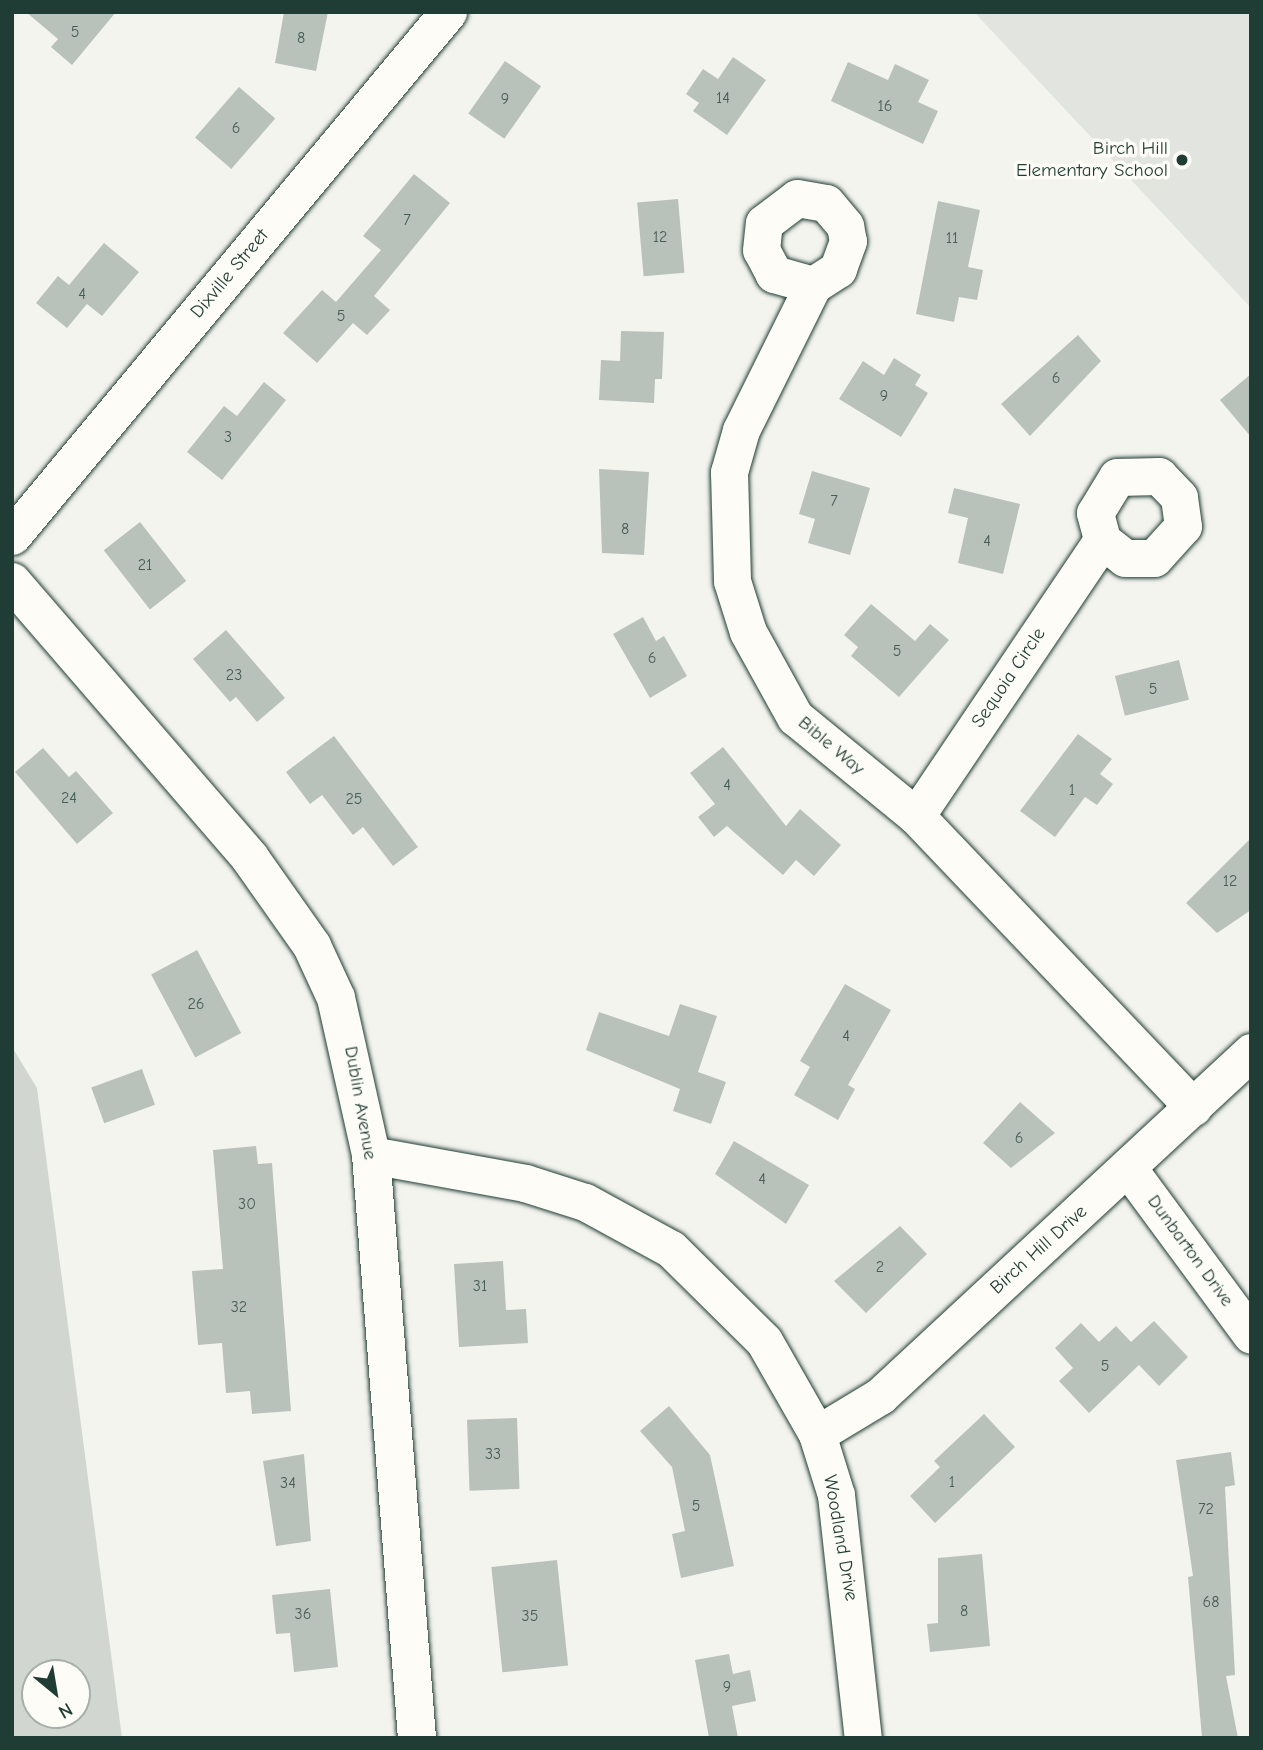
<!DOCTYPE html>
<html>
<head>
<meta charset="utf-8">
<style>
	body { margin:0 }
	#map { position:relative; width:1263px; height:1750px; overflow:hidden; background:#f4f4ef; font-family:"Comic Neue",sans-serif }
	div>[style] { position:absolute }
	.built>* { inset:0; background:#e2e5df }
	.green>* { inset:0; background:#d1d6d1 }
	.building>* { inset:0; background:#b9c1bb; transform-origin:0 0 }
	.roads { filter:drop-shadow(0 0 2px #1f3d34) drop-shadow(0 0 2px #1f3d34) }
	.street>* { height:37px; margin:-18.5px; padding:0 18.5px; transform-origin:18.5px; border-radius:18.5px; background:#fdfcf7 }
	.secondary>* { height:38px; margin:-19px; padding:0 19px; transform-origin:19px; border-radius:19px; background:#fdfcf7 }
	.dots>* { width:19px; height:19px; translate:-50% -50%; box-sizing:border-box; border:4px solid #fdfcf7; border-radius:50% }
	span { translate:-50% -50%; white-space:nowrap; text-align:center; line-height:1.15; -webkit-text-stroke:7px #fdfcf7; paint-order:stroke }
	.number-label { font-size:16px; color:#465e56 }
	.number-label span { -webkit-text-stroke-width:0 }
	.poi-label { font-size:19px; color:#1f3d34 }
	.right { translate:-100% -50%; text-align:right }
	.street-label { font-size:19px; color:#1f3d34 }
	.frame { position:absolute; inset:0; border:14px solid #1f3d34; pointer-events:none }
	.north { position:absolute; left:21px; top:1659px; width:70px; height:70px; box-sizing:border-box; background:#fdfcf7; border:2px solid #a4b0a9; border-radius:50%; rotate:150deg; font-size:19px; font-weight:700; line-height:28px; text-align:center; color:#1f3d34 }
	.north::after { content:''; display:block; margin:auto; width:24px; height:32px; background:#1f3d34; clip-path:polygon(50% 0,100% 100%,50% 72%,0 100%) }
</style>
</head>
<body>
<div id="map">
	<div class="built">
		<i style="clip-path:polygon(974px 12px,1251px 12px,1251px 308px)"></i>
	</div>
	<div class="green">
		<i style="clip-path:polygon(evenodd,12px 1047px,37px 1088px,122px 1738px,12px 1738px,12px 1047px,35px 1673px,77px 1673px,77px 1715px,35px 1715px,35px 1673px)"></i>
	</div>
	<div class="building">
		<i style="clip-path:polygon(26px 12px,116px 12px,72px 65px,51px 47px,58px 39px)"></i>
		<i style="clip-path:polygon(284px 12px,328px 12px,316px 71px,275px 63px)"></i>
		<i style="clip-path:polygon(733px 57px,766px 80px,727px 135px,693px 111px,699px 103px,686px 94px,703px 69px,718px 79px)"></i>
		<i style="left:505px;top:61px;width:44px;height:64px;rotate:35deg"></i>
		<i style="clip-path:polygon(848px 62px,888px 80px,895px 64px,929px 80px,918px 102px,938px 111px,923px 144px,831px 101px)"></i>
		<i style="left:239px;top:87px;width:48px;height:67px;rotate:41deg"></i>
		<i style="clip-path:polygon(414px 174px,450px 203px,374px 296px,390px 310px,367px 335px,353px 323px,317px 363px,283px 333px,322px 290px,336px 302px,381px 250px,363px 236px)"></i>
		<i style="left:678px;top:199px;width:74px;height:41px;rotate:85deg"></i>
		<i style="clip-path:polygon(938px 201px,980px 210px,968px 267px,983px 270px,977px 300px,959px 297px,954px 322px,916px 314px)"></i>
		<i style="clip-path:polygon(104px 243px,139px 272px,102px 316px,87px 304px,67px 328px,36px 303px,58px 276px,69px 285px)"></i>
		<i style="clip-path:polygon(621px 331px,664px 332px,662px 379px,655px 379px,654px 403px,599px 400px,601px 360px,620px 361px)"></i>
		<i style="clip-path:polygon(1078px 335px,1101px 361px,1030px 436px,1001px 404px)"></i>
		<i style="clip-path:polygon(894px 358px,921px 375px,915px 385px,928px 393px,901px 437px,839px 399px,863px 361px,884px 375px)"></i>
		<i style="clip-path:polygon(1251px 374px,1251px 437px,1220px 400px)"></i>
		<i style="clip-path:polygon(264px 382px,286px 400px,222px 480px,187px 452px,224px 406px,237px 416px)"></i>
		<i style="clip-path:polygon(599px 469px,649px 472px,644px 555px,602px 553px)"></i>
		<i style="clip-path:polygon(812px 471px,870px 488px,850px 555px,808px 543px,815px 519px,799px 514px)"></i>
		<i style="clip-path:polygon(954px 488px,1020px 504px,1003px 574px,958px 563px,968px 518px,948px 513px)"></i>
		<i style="left:140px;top:522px;width:75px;height:46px;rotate:52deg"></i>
		<i style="clip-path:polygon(871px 604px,915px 641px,930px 624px,949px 640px,899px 697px,851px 656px,858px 647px,844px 635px)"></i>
		<i style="clip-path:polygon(643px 617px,656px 641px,664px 636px,687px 676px,650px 698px,613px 634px)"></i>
		<i style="clip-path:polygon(226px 630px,285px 698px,257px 722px,236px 697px,230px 702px,193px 659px)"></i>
		<i style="left:1179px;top:660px;width:41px;height:66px;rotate:76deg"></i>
		<i style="clip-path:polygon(1078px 734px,1112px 759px,1100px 774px,1113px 784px,1097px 805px,1085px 797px,1055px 837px,1020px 811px)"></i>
		<i style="clip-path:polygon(334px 736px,418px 847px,393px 866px,363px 827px,353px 835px,322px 795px,310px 804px,286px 772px)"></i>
		<i style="clip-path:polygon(723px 747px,786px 826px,800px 809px,841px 845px,814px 876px,796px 860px,783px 875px,727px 826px,714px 837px,698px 817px,715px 804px,690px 773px)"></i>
		<i style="clip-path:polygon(43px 748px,69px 777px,76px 771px,113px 813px,77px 844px,15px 772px)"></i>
		<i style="clip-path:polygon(1251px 838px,1251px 910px,1217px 933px,1186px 903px)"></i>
		<i style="left:197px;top:950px;width:94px;height:52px;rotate:62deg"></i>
		<i style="clip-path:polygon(845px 984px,891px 1010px,848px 1085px,855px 1089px,838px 1120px,794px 1095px,810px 1067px,800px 1061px)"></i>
		<i style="clip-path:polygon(680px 1004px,717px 1016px,698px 1072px,726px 1082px,711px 1124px,673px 1111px,680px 1089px,586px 1050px,599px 1012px,669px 1036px)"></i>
		<i style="left:142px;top:1069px;width:38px;height:54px;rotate:70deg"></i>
		<i style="clip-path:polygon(1020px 1102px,1055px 1133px,1011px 1168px,983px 1143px)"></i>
		<i style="clip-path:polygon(734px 1141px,809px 1185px,786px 1224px,715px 1174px)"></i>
		<i style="clip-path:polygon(256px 1146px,258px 1164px,272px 1163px,291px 1411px,252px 1414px,250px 1391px,226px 1393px,222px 1343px,198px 1345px,192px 1271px,223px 1269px,213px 1150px)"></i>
		<i style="clip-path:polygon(900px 1226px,927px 1254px,866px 1313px,834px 1281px)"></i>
		<i style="clip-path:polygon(503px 1261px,506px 1310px,526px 1309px,528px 1343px,459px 1347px,454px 1264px)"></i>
		<i style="clip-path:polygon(1154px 1321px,1188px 1357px,1159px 1386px,1139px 1365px,1089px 1413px,1059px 1381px,1073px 1368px,1055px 1348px,1081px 1323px,1099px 1342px,1116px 1326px,1131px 1342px)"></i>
		<i style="clip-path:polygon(669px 1406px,710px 1455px,734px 1566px,681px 1578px,672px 1534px,685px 1531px,672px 1467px,640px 1431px)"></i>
		<i style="clip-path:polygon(984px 1414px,1015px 1447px,935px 1523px,910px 1496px,940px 1467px,934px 1461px)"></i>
		<i style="left:517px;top:1418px;width:71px;height:50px;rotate:88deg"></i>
		<i style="clip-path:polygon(1231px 1452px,1235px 1485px,1225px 1487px,1235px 1675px,1226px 1676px,1238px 1738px,1202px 1738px,1188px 1577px,1193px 1576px,1176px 1460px)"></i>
		<i style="clip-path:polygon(304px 1454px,311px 1541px,276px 1546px,263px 1461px)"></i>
		<i style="clip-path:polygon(982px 1554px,990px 1646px,930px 1652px,927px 1624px,938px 1623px,938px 1558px)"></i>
		<i style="left:557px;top:1560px;width:106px;height:66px;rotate:84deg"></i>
		<i style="clip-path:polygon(330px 1589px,338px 1667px,294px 1672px,290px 1633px,276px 1634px,272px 1595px)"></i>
		<i style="clip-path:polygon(729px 1654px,733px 1674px,750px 1670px,756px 1701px,732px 1706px,738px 1738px,709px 1738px,695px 1660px)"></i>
	</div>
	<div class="roads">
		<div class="street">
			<i style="left:813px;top:285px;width:41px;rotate:-164.2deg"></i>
			<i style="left:774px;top:274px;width:27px;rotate:-118deg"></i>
			<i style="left:761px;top:250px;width:27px;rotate:-84deg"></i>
			<i style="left:764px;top:223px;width:41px;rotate:-37.1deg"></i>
			<i style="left:797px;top:198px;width:29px;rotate:10deg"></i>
			<i style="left:826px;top:203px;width:30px;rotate:50deg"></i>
			<i style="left:845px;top:226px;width:15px;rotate:79deg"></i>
			<i style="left:848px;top:241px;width:30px;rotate:110deg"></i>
			<i style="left:838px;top:269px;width:30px;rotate:147deg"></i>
			<i style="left:813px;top:285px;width:162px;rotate:116.4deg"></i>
			<i style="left:741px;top:430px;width:44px;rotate:105.9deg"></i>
			<i style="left:729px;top:472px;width:109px;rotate:88.4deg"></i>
			<i style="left:732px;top:581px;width:53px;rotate:72.6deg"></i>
			<i style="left:748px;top:632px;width:97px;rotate:61.1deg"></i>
			<i style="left:795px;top:717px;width:156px;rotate:39.3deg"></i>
			<i style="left:916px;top:816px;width:402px;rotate:46.4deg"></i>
			<i style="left:12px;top:536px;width:682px;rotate:-50.24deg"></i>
			<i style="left:916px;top:816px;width:333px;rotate:-56deg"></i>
			<i style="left:1102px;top:540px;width:29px;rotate:38deg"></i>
			<i style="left:1125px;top:558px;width:29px"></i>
			<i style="left:1154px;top:558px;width:43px;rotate:-47.8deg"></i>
			<i style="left:1183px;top:526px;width:29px;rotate:-98deg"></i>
			<i style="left:1179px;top:497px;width:29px;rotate:-134deg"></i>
			<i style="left:1159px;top:476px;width:42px;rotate:178.6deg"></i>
			<i style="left:1117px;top:477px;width:42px;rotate:121.4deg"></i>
			<i style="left:1095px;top:513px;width:28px;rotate:75deg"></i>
			<i style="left:371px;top:1155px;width:157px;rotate:10.3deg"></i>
			<i style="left:525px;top:1183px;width:63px;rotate:17.6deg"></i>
			<i style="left:585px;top:1202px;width:98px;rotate:28.7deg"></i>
			<i style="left:671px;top:1249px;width:131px;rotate:44.7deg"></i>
			<i style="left:764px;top:1341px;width:107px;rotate:60.3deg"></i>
			<i style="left:817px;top:1434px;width:64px;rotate:72.7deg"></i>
			<i style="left:836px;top:1495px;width:244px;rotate:83.7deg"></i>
			<i style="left:1128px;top:1168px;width:207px;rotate:53.6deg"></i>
			<i style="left:817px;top:1434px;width:74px;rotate:-31.1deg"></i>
			<i style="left:880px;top:1396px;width:506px;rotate:-42.84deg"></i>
		</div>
		<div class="secondary">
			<i style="left:12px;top:582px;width:364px;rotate:49.2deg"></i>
			<i style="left:250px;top:858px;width:108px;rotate:54.8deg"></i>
			<i style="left:312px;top:946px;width:57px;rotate:65.2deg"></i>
			<i style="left:336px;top:998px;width:161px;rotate:77.4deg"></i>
			<i style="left:371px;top:1155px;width:585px;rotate:85.49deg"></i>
		</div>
	</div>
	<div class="dots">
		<i style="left:1182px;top:160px;background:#1f3d34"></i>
	</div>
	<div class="number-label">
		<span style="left:75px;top:32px">5</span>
		<span style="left:301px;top:38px">8</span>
		<span style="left:723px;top:98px">14</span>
		<span style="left:505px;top:99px">9</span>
		<span style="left:885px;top:106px">16</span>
		<span style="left:236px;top:128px">6</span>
		<span style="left:407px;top:220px">7</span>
		<span style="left:660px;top:237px">12</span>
		<span style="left:952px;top:238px">11</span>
		<span style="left:82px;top:294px">4</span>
		<span style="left:341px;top:316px">5</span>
		<span style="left:1056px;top:378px">6</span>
		<span style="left:884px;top:396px">9</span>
		<span style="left:228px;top:437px">3</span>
		<span style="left:834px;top:501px">7</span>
		<span style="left:625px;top:529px">8</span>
		<span style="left:987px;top:541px">4</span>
		<span style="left:145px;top:565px">21</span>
		<span style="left:897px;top:651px">5</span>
		<span style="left:652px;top:658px">6</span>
		<span style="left:234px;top:675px">23</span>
		<span style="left:1153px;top:689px">5</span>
		<span style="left:727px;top:785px">4</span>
		<span style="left:1072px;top:790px">1</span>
		<span style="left:69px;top:798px">24</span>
		<span style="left:354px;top:799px">25</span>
		<span style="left:1230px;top:881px">12</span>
		<span style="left:196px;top:1004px">26</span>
		<span style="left:846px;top:1036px">4</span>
		<span style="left:1019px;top:1138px">6</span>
		<span style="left:762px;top:1179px">4</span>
		<span style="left:247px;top:1204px">30</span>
		<span style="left:880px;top:1267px">2</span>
		<span style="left:480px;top:1286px">31</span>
		<span style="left:239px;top:1307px">32</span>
		<span style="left:1105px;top:1366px">5</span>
		<span style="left:493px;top:1454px">33</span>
		<span style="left:952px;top:1482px">1</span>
		<span style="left:288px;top:1483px">34</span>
		<span style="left:696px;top:1506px">5</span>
		<span style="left:1206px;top:1509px">72</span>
		<span style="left:1211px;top:1602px">68</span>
		<span style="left:964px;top:1611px">8</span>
		<span style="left:303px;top:1614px">36</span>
		<span style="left:530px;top:1616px">35</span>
		<span style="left:727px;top:1687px">9</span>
	</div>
	<div class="poi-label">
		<span class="right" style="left:1168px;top:160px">Birch Hill<br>Elementary School</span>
	</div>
	<div class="street-label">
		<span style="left:230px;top:274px;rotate:-50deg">Dixville Street</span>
		<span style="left:1009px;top:678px;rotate:-56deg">Sequoia Circle</span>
		<span style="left:831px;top:746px;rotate:40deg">Bible Way</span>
		<span style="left:360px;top:1103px;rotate:80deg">Dublin Avenue</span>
		<span style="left:1039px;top:1250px;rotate:-42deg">Birch Hill Drive</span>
		<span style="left:1190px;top:1251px;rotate:54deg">Dunbarton Drive</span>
		<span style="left:840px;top:1538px;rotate:80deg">Woodland Drive</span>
	</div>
	<div class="frame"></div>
	<div class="north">N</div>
</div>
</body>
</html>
